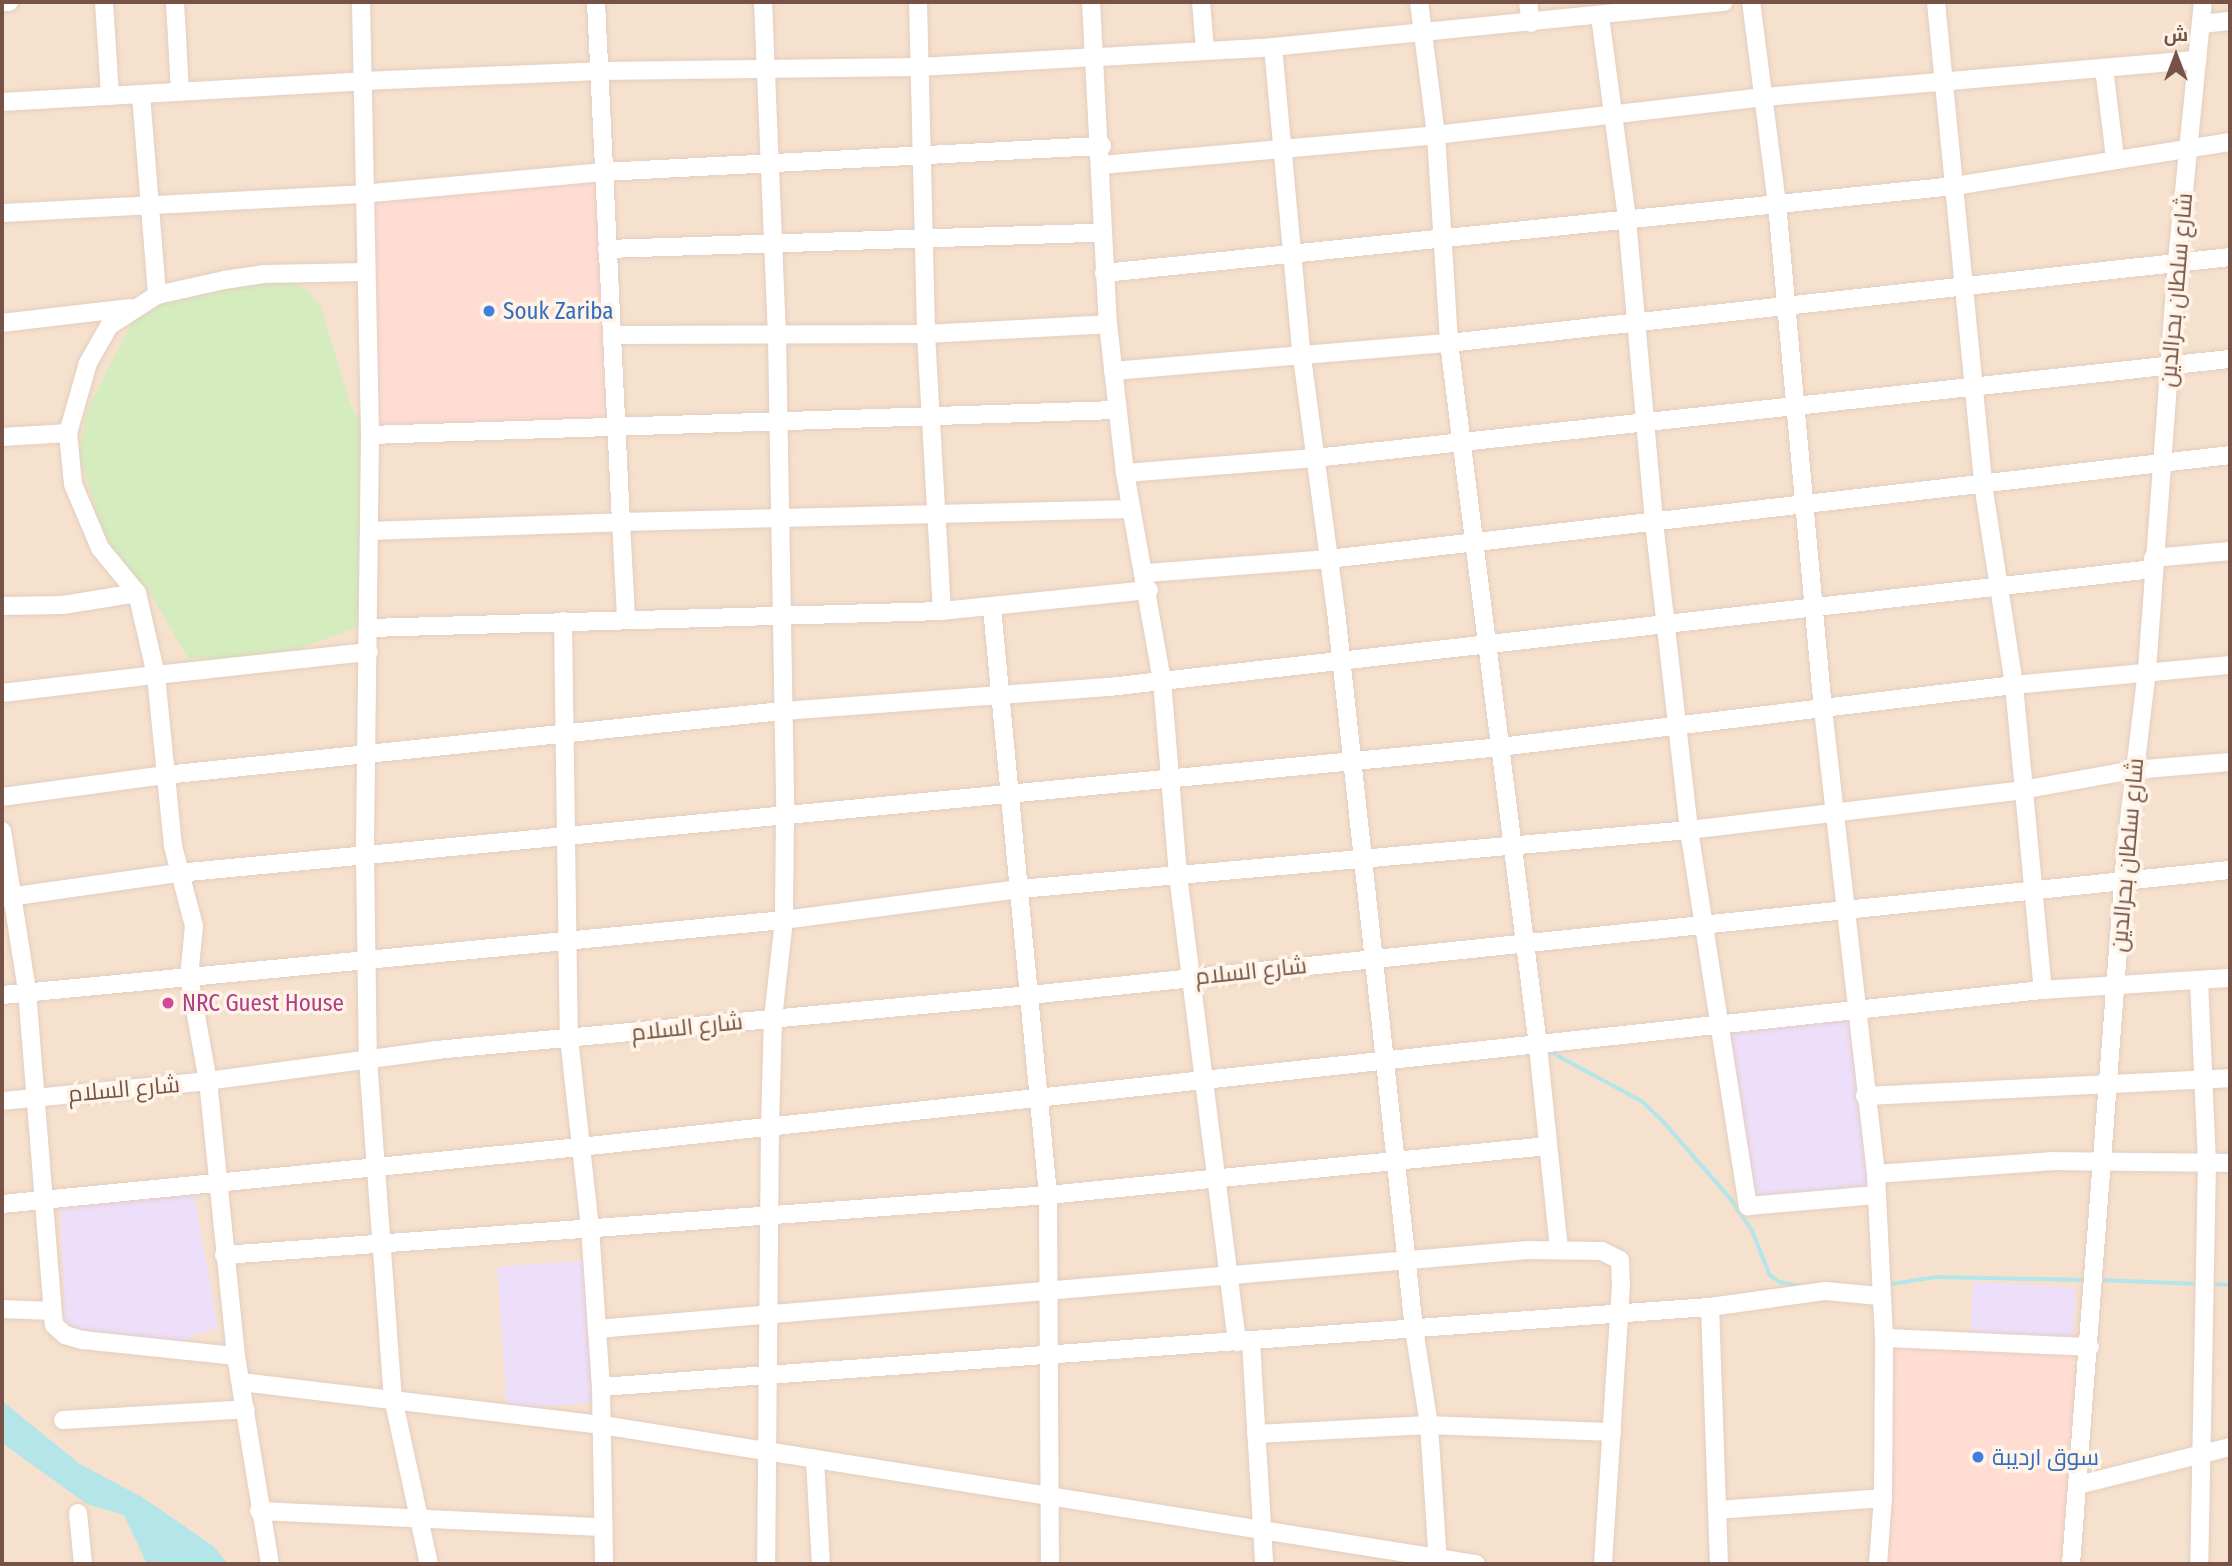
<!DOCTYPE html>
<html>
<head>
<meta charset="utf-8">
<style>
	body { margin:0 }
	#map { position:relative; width:2232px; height:1566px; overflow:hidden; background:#fef0e1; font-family:"Fira Sans Condensed",Cairo,sans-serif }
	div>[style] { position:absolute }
	.residential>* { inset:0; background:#f6e1ce; transform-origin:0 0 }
	.commercial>* { inset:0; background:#ffddd3; transform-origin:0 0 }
	.education>* { inset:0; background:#eddefa; transform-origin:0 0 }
	.green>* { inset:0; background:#d5ecbe }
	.water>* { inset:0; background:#b4e5e8 }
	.stream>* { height:3.5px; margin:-1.75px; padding:0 1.75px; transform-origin:1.75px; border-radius:1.75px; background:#b4e5e8 }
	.roads { filter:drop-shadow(0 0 2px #e4cdbf) drop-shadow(0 0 2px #e4cdbf) }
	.minor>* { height:18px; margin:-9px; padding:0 9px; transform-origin:9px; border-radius:9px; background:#fff }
	.dots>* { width:19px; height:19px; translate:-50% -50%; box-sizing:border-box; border:4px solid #fff4e8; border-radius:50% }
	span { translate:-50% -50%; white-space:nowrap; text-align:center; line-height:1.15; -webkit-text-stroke:7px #fff4e8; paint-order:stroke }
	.street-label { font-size:23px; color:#765346 }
	.shop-label { font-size:23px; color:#366cbe }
	.left { translate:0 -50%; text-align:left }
	.hotel-label { font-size:23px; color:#b23c85 }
	.frame { position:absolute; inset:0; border:4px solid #765346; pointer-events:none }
	.north { position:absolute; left:2141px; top:21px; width:70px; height:70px; -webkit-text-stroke:5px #fff4e8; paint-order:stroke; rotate:0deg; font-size:19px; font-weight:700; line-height:28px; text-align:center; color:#765346 }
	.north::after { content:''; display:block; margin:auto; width:24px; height:32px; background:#765346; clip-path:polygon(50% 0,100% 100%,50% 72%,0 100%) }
</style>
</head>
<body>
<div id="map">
	<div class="residential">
		<i style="left:2px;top:2px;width:2228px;height:1562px"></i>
	</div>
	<div class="commercial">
		<i style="left:600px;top:176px;width:249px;height:234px;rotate:87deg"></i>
		<i style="left:1895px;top:1342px;width:182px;height:223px;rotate:3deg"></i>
	</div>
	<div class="education">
		<i style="clip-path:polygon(1852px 1010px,1869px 1191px,1753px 1202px,1724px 1032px)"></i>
		<i style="clip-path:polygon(194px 1195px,218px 1327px,180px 1341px,148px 1340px,75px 1331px,65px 1322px,60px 1207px)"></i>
		<i style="left:584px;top:1261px;width:142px;height:87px;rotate:86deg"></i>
		<i style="left:1973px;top:1282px;width:103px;height:53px;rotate:3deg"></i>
	</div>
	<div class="green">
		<i style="clip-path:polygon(280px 278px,305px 288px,321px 307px,350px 404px,362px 423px,366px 616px,358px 627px,303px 647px,242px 660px,188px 658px,153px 598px,104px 539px,79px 452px,88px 408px,131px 324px,154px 301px)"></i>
	</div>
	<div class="water">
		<i style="clip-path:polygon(2px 1401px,80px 1464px,142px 1497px,213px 1546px,228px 1564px,147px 1564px,124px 1515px,87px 1504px,2px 1443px)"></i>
	</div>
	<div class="stream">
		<i style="left:1549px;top:1051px;width:106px;rotate:28.3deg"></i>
		<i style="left:1642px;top:1101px;width:29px;rotate:44deg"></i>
		<i style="left:1663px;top:1121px;width:103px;rotate:48.9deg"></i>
		<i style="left:1731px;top:1199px;width:40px;rotate:56deg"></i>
		<i style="left:1753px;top:1232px;width:46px;rotate:68.4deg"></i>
		<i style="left:1770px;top:1275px;width:12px;rotate:35deg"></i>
		<i style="left:1780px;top:1282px;width:21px;rotate:11deg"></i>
		<i style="left:2099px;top:1280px;width:100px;rotate:2.3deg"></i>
		<i style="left:2211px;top:1284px;width:19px;rotate:3deg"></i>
		<i style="left:1886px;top:1285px;width:51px;rotate:-9.1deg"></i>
		<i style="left:1936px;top:1277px;width:151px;rotate:1.1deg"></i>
	</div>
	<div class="roads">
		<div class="minor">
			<i style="left:2px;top:2px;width:7px"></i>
			<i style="left:104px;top:2px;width:94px;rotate:86.3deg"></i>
			<i style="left:175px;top:2px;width:90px;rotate:86.8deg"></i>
			<i style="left:361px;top:2px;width:433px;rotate:88.8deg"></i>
			<i style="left:370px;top:435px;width:419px;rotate:90.7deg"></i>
			<i style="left:365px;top:854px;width:206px;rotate:89.2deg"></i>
			<i style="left:368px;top:1060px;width:339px;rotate:85.8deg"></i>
			<i style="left:393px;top:1398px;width:170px;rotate:77.8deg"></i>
			<i style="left:596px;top:2px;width:521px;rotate:87.25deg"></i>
			<i style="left:621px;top:522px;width:510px;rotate:-1.46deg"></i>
			<i style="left:763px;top:2px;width:334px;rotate:87.6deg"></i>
			<i style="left:777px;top:336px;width:480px;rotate:89deg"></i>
			<i style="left:785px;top:816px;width:104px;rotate:90.6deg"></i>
			<i style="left:784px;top:920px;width:99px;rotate:96.4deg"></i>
			<i style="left:773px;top:1018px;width:105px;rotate:91.6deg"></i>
			<i style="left:770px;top:1123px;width:441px;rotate:90.5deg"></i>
			<i style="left:918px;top:2px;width:332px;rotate:88.6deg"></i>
			<i style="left:926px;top:334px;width:277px;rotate:86.7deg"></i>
			<i style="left:1091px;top:2px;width:322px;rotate:87deg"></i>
			<i style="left:1108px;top:324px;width:150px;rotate:83.5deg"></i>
			<i style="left:1125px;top:473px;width:210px;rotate:79.9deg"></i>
			<i style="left:1162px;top:680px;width:196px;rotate:85.3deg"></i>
			<i style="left:1178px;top:875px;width:471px;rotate:82.8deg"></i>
			<i style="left:1201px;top:2px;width:48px;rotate:85.2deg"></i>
			<i style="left:1419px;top:2px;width:134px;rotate:82.7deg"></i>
			<i style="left:1436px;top:135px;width:208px;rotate:86.4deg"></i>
			<i style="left:1449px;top:343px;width:709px;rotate:82.78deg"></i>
			<i style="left:1538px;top:1046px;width:204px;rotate:84.1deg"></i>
			<i style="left:1528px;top:2px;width:21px;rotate:82deg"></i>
			<i style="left:1936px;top:2px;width:484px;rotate:84.4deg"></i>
			<i style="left:1983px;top:484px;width:203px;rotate:81.2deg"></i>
			<i style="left:2014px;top:685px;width:306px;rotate:84.6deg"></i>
			<i style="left:1600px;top:16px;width:205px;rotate:82.4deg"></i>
			<i style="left:1627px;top:219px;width:304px;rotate:84.9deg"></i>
			<i style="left:1654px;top:522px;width:310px;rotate:83.5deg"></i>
			<i style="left:1689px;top:830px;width:381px;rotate:81.1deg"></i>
			<i style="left:1748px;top:1206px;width:129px;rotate:-4.9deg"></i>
			<i style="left:2201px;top:24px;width:29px;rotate:-6deg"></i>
			<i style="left:1273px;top:47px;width:311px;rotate:84.7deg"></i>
			<i style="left:1302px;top:357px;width:256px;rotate:82.4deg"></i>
			<i style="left:1336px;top:611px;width:722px;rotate:83.8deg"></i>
			<i style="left:1414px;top:1329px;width:97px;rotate:81.1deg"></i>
			<i style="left:1429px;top:1425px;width:139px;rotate:86.3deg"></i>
			<i style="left:2104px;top:68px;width:91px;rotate:83deg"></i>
			<i style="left:141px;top:95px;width:201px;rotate:85.4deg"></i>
			<i style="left:2px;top:102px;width:362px;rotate:-3.3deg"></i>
			<i style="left:363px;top:81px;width:236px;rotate:-2.4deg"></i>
			<i style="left:599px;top:71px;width:320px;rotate:-0.7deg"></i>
			<i style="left:919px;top:67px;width:355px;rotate:-3.2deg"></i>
			<i style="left:1273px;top:47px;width:453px;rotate:-5.7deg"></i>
			<i style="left:1102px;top:165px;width:335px;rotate:-5.1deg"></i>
			<i style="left:1436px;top:135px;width:330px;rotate:-6.6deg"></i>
			<i style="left:1764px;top:97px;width:435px;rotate:-4.9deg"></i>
			<i style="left:2px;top:213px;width:361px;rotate:-3deg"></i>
			<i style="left:362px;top:194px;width:242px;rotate:-5.2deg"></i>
			<i style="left:603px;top:172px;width:500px;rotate:-3deg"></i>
			<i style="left:607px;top:249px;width:495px;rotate:-1.9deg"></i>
			<i style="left:1104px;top:273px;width:855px;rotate:-5.84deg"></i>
			<i style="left:1955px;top:186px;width:278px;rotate:-9.1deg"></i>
			<i style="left:2px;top:323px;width:129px;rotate:-6.7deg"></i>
			<i style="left:612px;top:335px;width:314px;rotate:-0.2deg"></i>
			<i style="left:926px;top:334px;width:182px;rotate:-3.1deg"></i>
			<i style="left:1113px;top:371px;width:337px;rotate:-4.8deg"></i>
			<i style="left:1449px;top:343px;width:786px;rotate:-6.28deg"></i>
			<i style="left:370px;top:435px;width:747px;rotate:-1.92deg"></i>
			<i style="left:2px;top:437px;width:66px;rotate:-3.5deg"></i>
			<i style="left:1125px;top:473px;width:191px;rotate:-4.5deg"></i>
			<i style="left:1315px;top:458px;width:920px;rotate:-6.18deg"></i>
			<i style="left:369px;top:531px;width:252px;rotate:-2deg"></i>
			<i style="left:621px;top:522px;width:97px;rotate:87deg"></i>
			<i style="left:2153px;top:558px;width:77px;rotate:-5.2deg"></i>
			<i style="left:1146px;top:573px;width:184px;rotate:-4.4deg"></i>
			<i style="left:1329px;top:559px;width:907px;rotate:-6.58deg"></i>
			<i style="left:2px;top:606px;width:61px;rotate:-0.9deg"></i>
			<i style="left:63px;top:605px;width:75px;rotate:-9.2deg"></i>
			<i style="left:992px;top:608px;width:590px;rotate:84.55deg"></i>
			<i style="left:1048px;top:1195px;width:369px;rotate:89.7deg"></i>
			<i style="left:563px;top:621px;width:417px;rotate:89.2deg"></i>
			<i style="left:569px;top:1038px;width:190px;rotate:83.7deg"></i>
			<i style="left:590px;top:1227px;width:160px;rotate:86.1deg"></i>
			<i style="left:601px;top:1387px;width:177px;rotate:89deg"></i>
			<i style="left:369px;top:628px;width:573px;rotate:-1.7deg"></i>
			<i style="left:942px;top:611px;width:208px;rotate:-5.8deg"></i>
			<i style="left:2px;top:693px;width:155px;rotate:-6.7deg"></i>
			<i style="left:156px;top:675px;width:84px;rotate:-103deg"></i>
			<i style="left:137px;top:593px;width:58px;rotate:-129.4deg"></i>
			<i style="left:100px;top:548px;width:69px;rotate:-112.9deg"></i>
			<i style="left:73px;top:484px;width:51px;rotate:-95.6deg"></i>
			<i style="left:68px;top:433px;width:73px;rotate:-74.1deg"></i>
			<i style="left:88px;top:363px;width:43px;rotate:-60.4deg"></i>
			<i style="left:109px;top:326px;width:57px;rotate:-32.9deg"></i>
			<i style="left:157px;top:295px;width:69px;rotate:-12.6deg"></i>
			<i style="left:224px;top:280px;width:40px;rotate:-8.5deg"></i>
			<i style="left:264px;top:274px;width:102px;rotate:-1.1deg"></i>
			<i style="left:2px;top:797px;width:164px;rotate:-7.7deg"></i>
			<i style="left:165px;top:775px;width:620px;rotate:-5.92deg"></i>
			<i style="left:782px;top:711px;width:328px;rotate:-4.2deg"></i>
			<i style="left:1109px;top:687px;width:1051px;rotate:-6.45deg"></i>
			<i style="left:2px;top:831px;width:162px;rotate:81.1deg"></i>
			<i style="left:27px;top:991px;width:335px;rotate:85.4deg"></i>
			<i style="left:54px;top:1325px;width:15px;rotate:42deg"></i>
			<i style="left:65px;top:1335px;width:19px;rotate:16deg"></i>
			<i style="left:83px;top:1340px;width:154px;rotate:6deg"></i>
			<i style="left:2px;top:898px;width:178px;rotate:-8.1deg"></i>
			<i style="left:178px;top:873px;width:1328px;rotate:-5.44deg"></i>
			<i style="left:1500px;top:747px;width:518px;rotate:-6.88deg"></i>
			<i style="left:2014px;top:685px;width:217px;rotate:-5.3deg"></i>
			<i style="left:2199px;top:980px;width:182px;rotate:87.5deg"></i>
			<i style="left:2207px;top:1162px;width:402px;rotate:91.1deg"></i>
			<i style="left:2px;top:995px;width:786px;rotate:-5.48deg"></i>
			<i style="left:784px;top:920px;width:238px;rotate:-7.5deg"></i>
			<i style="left:1020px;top:889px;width:672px;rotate:-5.04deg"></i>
			<i style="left:1689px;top:830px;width:335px;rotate:-6.8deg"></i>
			<i style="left:2022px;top:790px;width:113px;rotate:-10.2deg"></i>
			<i style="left:2133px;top:770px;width:97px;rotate:-4.7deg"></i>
			<i style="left:1865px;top:1096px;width:365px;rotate:-2.8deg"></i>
			<i style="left:2px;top:1101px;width:207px;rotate:-5.5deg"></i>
			<i style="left:208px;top:1081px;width:230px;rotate:-7.7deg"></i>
			<i style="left:436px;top:1050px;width:597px;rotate:-5.29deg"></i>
			<i style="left:1030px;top:995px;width:1206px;rotate:-5.95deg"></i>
			<i style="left:1876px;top:1174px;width:175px;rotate:-4.2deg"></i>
			<i style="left:2051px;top:1161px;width:179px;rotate:0.6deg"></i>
			<i style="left:2px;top:1204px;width:581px;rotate:-5.63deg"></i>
			<i style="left:580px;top:1147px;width:1471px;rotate:-6.13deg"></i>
			<i style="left:2043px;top:990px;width:187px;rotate:-3.7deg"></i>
			<i style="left:224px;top:1255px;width:826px;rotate:-4.16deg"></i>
			<i style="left:1048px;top:1195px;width:502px;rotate:-5.6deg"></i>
			<i style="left:1710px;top:1307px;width:257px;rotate:88deg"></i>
			<i style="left:2px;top:1309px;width:49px;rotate:2.3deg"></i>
			<i style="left:597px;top:1329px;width:934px;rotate:-4.85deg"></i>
			<i style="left:1528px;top:1250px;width:74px;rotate:0.8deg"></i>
			<i style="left:1602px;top:1251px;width:20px;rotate:27deg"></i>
			<i style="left:1620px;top:1260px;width:25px;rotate:88deg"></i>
			<i style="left:1621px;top:1285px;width:280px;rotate:93.7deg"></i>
			<i style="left:1884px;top:1338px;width:206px;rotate:2.5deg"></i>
			<i style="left:1251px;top:1342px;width:222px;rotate:86.6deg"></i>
			<i style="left:241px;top:1382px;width:364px;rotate:6.8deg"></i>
			<i style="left:602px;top:1425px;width:885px;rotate:9.04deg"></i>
			<i style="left:601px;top:1387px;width:1112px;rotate:-4.13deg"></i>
			<i style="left:1710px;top:1307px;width:117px;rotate:-7.9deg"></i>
			<i style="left:1826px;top:1291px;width:53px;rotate:5.4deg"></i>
			<i style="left:63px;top:1420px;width:183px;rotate:-3.4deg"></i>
			<i style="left:1256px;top:1434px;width:173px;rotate:-3deg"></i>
			<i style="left:1429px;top:1425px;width:183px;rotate:2.2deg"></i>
			<i style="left:815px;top:1461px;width:103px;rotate:86.7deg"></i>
			<i style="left:2078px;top:1485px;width:157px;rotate:-14deg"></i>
			<i style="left:1717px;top:1510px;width:166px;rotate:-4.1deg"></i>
			<i style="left:1883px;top:1498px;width:160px;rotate:-89.6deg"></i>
			<i style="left:1884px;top:1338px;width:164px;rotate:-92.8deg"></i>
			<i style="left:1876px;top:1174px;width:467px;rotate:-96.5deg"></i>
			<i style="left:1823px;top:710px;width:508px;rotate:-95.19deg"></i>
			<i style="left:1777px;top:204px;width:204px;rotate:-97.3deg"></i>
			<i style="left:259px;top:1511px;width:344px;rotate:2.7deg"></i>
			<i style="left:78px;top:1513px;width:51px;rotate:84.4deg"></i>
			<i style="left:270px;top:1564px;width:211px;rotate:-99.3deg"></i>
			<i style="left:236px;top:1356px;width:276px;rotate:-95.8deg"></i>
			<i style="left:208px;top:1081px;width:106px;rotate:-100.4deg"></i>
			<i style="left:189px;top:977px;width:51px;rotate:-84.4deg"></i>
			<i style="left:194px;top:926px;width:83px;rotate:-104.7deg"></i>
			<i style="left:173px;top:846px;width:172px;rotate:-95.7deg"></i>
			<i style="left:156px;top:675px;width:214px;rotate:-6.2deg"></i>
			<i style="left:1878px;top:1564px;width:66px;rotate:-85.7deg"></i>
			<i style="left:2071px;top:1564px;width:720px;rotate:-85.62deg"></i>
			<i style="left:2126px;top:846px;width:177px;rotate:-83.2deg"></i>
			<i style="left:2147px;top:670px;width:410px;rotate:-85.8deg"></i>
			<i style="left:2177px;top:261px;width:260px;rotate:-84.3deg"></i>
		</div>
	</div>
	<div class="dots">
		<i style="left:489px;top:311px;background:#3f7fe0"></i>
		<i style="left:168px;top:1003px;background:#d1479c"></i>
		<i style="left:1978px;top:1457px;background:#3f7fe0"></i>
	</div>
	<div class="street-label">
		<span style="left:2176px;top:290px;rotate:-85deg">شارع سلطان بحرالدين</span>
		<span style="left:2127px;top:855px;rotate:-85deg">شارع سلطان بحرالدين</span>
		<span style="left:1251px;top:971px;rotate:-6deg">شارع السلام</span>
		<span style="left:687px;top:1027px;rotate:-6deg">شارع السلام</span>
		<span style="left:124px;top:1089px;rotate:-5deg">شارع السلام</span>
	</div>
	<div class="shop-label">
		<span class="left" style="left:503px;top:311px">Souk Zariba</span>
		<span class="left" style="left:1992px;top:1457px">سوق ارديبة</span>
	</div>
	<div class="hotel-label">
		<span class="left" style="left:182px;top:1003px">NRC Guest House</span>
	</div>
	<div class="frame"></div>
	<div class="north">ش</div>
</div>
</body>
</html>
